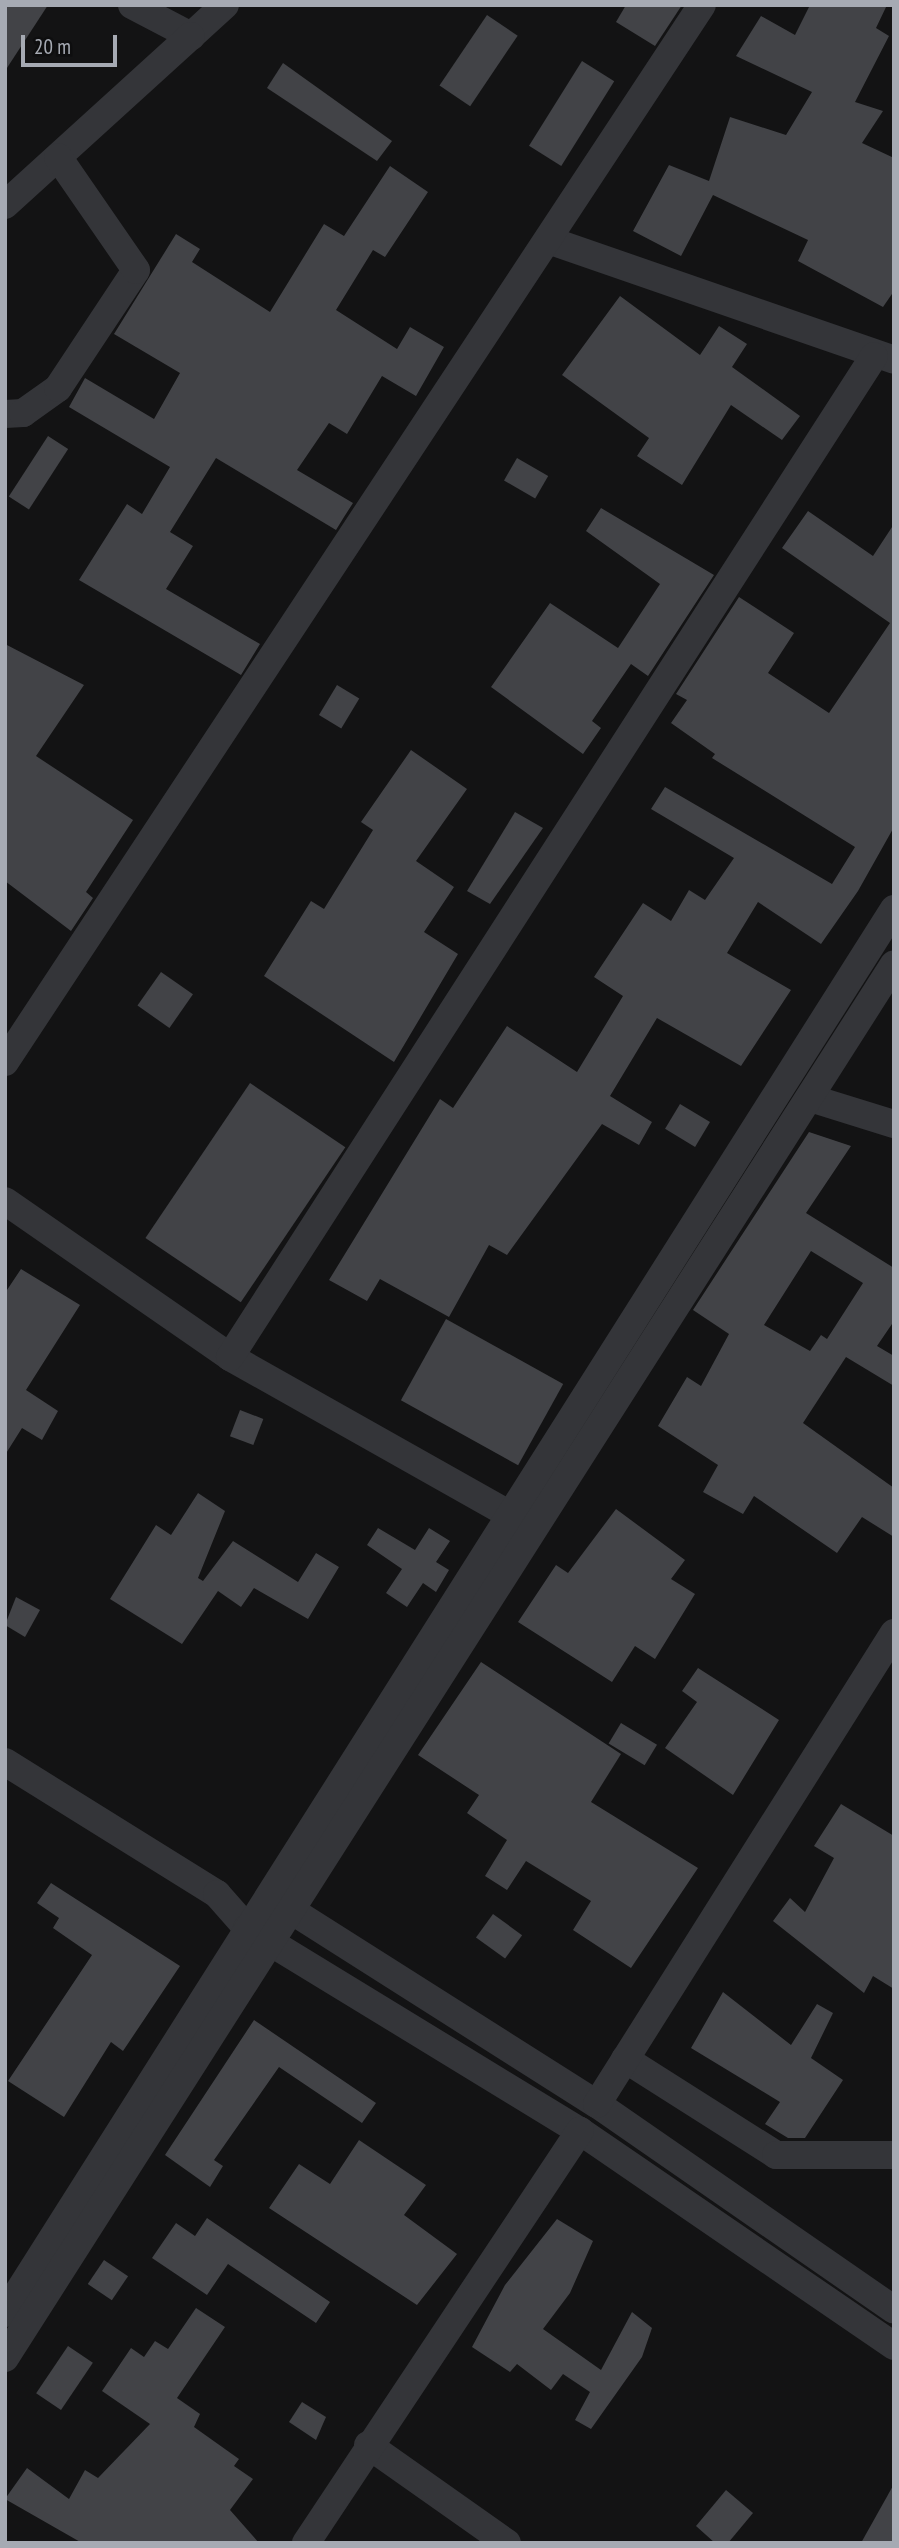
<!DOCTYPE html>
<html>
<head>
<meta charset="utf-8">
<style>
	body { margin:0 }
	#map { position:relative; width:899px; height:2548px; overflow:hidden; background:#131314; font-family:"PT Sans Narrow",sans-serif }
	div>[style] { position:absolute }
	.building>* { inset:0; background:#424347; transform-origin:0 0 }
	.minor>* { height:28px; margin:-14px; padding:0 14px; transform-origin:14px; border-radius:14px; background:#343539 }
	span { translate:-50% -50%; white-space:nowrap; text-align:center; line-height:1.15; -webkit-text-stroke:7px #0e0e0f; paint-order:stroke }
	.frame { position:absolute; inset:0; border:7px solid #a6aab3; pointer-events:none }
	.scale { position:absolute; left:21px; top:35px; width:96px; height:32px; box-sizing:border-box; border:4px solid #a6aab3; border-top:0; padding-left:9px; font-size:21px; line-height:24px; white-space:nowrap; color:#a6aab3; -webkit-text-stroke:5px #0e0e0f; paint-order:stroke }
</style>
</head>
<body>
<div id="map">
	<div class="building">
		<i style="clip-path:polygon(5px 5px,48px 5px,5px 71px)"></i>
		<i style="clip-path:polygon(626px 5px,682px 5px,655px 46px,616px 22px)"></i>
		<i style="clip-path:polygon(810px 5px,887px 5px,876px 28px,889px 36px,855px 102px,883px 111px,862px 143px,894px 158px,894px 291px,883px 307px,798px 261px,808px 240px,713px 195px,681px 256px,633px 231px,669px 165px,709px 181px,730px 117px,786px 135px,812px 92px,736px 56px,761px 16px,795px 35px)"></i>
		<i style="left:487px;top:15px;width:37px;height:85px;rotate:34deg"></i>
		<i style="left:582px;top:61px;width:38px;height:100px;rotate:32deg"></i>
		<i style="clip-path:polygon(283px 63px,392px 141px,377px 161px,267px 88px)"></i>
		<i style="clip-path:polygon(390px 166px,428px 192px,385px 257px,373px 250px,336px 310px,397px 349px,410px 327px,444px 347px,416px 396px,382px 376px,347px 434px,329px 423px,297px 470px,353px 503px,344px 517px,336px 530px,216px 458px,170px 532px,193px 546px,166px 589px,260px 644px,241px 675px,79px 580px,127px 504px,142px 514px,170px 467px,69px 407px,85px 378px,154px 419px,180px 373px,114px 334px,176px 234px,200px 249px,192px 262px,270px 312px,324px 224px,344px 236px)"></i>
		<i style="clip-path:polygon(620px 296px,700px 355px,719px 326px,747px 344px,732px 367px,800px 416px,782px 440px,731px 405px,682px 485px,637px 456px,649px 438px,562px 375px)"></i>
		<i style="left:48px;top:436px;width:24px;height:72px;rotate:33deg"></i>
		<i style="left:517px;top:458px;width:36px;height:26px;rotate:30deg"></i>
		<i style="clip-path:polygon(601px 508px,714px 575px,648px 676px,631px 664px,592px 721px,601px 728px,583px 754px,491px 687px,550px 603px,618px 648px,660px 584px,586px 531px)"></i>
		<i style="clip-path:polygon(808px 511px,873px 556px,894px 524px,894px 827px,858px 891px,821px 944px,758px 902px,727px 953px,791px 990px,741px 1066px,657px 1018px,610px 1096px,652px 1122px,639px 1145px,602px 1124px,507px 1255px,489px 1245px,449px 1317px,380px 1279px,367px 1301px,329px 1280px,440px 1099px,453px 1108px,507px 1026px,577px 1072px,623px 996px,594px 977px,643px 903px,671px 921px,689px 890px,705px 900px,734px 858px,651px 809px,665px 787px,832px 884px,855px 847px,712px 758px,715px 754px,671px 723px,687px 700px,676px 694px,739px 597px,794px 633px,768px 673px,829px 713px,890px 623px,782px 548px)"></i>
		<i style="clip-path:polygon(5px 644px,84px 685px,36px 756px,133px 820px,86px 892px,93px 898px,71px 931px,5px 881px)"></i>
		<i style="left:337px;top:685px;width:26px;height:35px;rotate:31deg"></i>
		<i style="clip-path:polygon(411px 750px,467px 789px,416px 861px,454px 887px,424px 932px,458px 954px,394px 1062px,264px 976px,311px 901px,324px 909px,373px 830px,361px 822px)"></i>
		<i style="clip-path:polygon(515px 812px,543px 828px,490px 904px,467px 891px)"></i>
		<i style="left:161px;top:972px;width:39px;height:41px;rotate:35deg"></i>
		<i style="left:250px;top:1083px;width:115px;height:187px;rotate:34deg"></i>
		<i style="left:680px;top:1104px;width:35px;height:29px;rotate:31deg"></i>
		<i style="clip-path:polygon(evenodd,809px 1132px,851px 1146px,806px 1213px,894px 1268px,894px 1321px,877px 1346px,894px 1356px,894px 1386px,846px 1357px,803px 1423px,894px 1488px,894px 1537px,862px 1517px,837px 1553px,754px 1496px,743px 1514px,703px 1492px,718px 1465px,658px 1426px,687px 1377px,701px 1386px,729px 1334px,693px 1310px,809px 1132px,811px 1251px,863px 1283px,827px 1339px,821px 1335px,810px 1351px,764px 1325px,811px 1251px)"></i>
		<i style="clip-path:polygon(21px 1269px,80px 1305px,26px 1390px,58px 1411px,42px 1440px,22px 1428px,5px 1455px,5px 1293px)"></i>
		<i style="left:446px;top:1319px;width:134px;height:93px;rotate:29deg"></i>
		<i style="left:240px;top:1410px;width:25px;height:28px;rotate:21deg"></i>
		<i style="clip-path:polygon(198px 1493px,225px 1511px,198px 1578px,203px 1581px,233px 1541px,298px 1582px,316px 1553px,339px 1567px,308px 1619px,254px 1588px,241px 1607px,218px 1591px,182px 1644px,110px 1599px,156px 1525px,171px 1535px)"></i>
		<i style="clip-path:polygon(616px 1509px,685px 1560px,671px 1579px,695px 1594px,655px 1659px,635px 1646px,612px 1682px,518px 1622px,556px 1565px,568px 1573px)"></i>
		<i style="clip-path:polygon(378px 1528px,415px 1550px,429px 1528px,450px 1541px,436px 1562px,449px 1570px,436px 1592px,423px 1583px,407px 1607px,386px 1593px,402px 1569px,367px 1545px)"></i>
		<i style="clip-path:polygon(16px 1597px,40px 1610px,25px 1637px,5px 1625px)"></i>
		<i style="clip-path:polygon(481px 1662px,621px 1754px,591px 1802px,698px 1868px,631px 1968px,573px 1930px,591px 1901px,526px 1861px,507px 1890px,485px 1876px,507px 1840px,467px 1813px,479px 1795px,418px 1755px)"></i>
		<i style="clip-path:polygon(698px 1668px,779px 1720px,733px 1795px,665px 1748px,697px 1702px,682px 1691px)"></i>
		<i style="left:621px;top:1723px;width:42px;height:24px;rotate:31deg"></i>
		<i style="clip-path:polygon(841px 1804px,894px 1836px,894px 1989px,873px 1976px,864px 1993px,773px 1921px,790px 1898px,805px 1912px,834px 1858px,814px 1846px)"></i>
		<i style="clip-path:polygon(51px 1883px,180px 1966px,123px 2051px,111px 2042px,64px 2117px,8px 2081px,92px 1955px,53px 1928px,59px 1918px,37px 1903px)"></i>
		<i style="left:493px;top:1914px;width:36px;height:29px;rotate:36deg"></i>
		<i style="clip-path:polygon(723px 1992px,791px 2045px,817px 2004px,833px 2013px,811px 2058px,843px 2080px,805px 2138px,788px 2138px,765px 2124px,780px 2102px,691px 2048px)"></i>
		<i style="clip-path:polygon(254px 2020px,376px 2103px,362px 2123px,279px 2067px,214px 2160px,223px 2166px,210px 2187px,165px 2155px)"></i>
		<i style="clip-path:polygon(359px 2140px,426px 2185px,404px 2215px,457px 2254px,417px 2305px,269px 2208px,299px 2164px,330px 2184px)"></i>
		<i style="clip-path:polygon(207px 2218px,330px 2302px,316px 2323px,228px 2264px,207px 2295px,152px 2258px,176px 2223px,195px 2236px)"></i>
		<i style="clip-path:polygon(557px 2219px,593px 2241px,570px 2293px,543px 2329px,601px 2370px,632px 2312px,652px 2328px,642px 2357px,591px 2429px,575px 2420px,590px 2392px,563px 2374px,551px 2390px,517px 2364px,510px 2372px,472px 2347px,505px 2285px)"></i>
		<i style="left:104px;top:2260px;width:29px;height:29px;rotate:34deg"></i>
		<i style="clip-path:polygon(196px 2308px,225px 2327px,177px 2398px,200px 2414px,194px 2427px,239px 2459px,234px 2466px,253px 2479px,230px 2510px,259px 2543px,82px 2543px,5px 2499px,27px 2468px,69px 2499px,85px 2470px,98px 2478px,150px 2424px,102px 2391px,131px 2348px,144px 2357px,155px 2341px,168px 2349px)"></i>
		<i style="left:68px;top:2346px;width:30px;height:57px;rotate:34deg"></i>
		<i style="clip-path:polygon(302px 2402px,326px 2417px,316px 2440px,289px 2422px)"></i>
		<i style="clip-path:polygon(894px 2484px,894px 2543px,861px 2543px)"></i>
		<i style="clip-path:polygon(726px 2490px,753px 2513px,728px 2543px,715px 2543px,696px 2526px)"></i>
	</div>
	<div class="minor">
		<i style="left:132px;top:5px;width:67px;rotate:27.7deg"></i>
		<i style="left:191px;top:36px;width:46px;rotate:-42.4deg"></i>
		<i style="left:5px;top:205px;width:251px;rotate:-42.3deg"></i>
		<i style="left:551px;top:241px;width:363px;rotate:19.1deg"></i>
		<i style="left:5px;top:414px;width:18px;rotate:-3deg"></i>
		<i style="left:23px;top:413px;width:43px;rotate:-35.5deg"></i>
		<i style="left:58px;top:388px;width:141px;rotate:-56.5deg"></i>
		<i style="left:136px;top:270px;width:137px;rotate:-124.6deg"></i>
		<i style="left:5px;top:1062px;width:1266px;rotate:-56.6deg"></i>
		<i style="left:810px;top:1098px;width:88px;rotate:17.2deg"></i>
		<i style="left:5px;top:1201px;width:274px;rotate:34.7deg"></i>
		<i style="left:230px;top:1357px;width:322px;rotate:29.4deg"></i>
		<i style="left:230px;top:1357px;width:1190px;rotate:-57.24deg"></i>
		<i style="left:5px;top:1762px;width:250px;rotate:31.9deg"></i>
		<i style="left:217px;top:1894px;width:45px;rotate:48.6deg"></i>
		<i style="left:247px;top:1928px;width:390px;rotate:31.4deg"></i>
		<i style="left:580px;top:2131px;width:381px;rotate:34.4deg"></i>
		<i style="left:275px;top:1900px;width:381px;rotate:32.4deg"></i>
		<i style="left:597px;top:2104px;width:361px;rotate:34.7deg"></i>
		<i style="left:625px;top:2059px;width:179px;rotate:32.4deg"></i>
		<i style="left:776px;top:2155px;width:118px"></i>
		<i style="left:597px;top:2104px;width:557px;rotate:-57.77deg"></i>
		<i style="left:5px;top:2313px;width:1662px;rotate:-57.66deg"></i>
		<i style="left:5px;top:2358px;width:1653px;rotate:-57.47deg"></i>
		<i style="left:368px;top:2445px;width:170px;rotate:35.2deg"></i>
		<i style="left:306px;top:2543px;width:495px;rotate:-56.4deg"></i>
	</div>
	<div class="frame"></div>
	<div class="scale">20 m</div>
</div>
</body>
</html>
